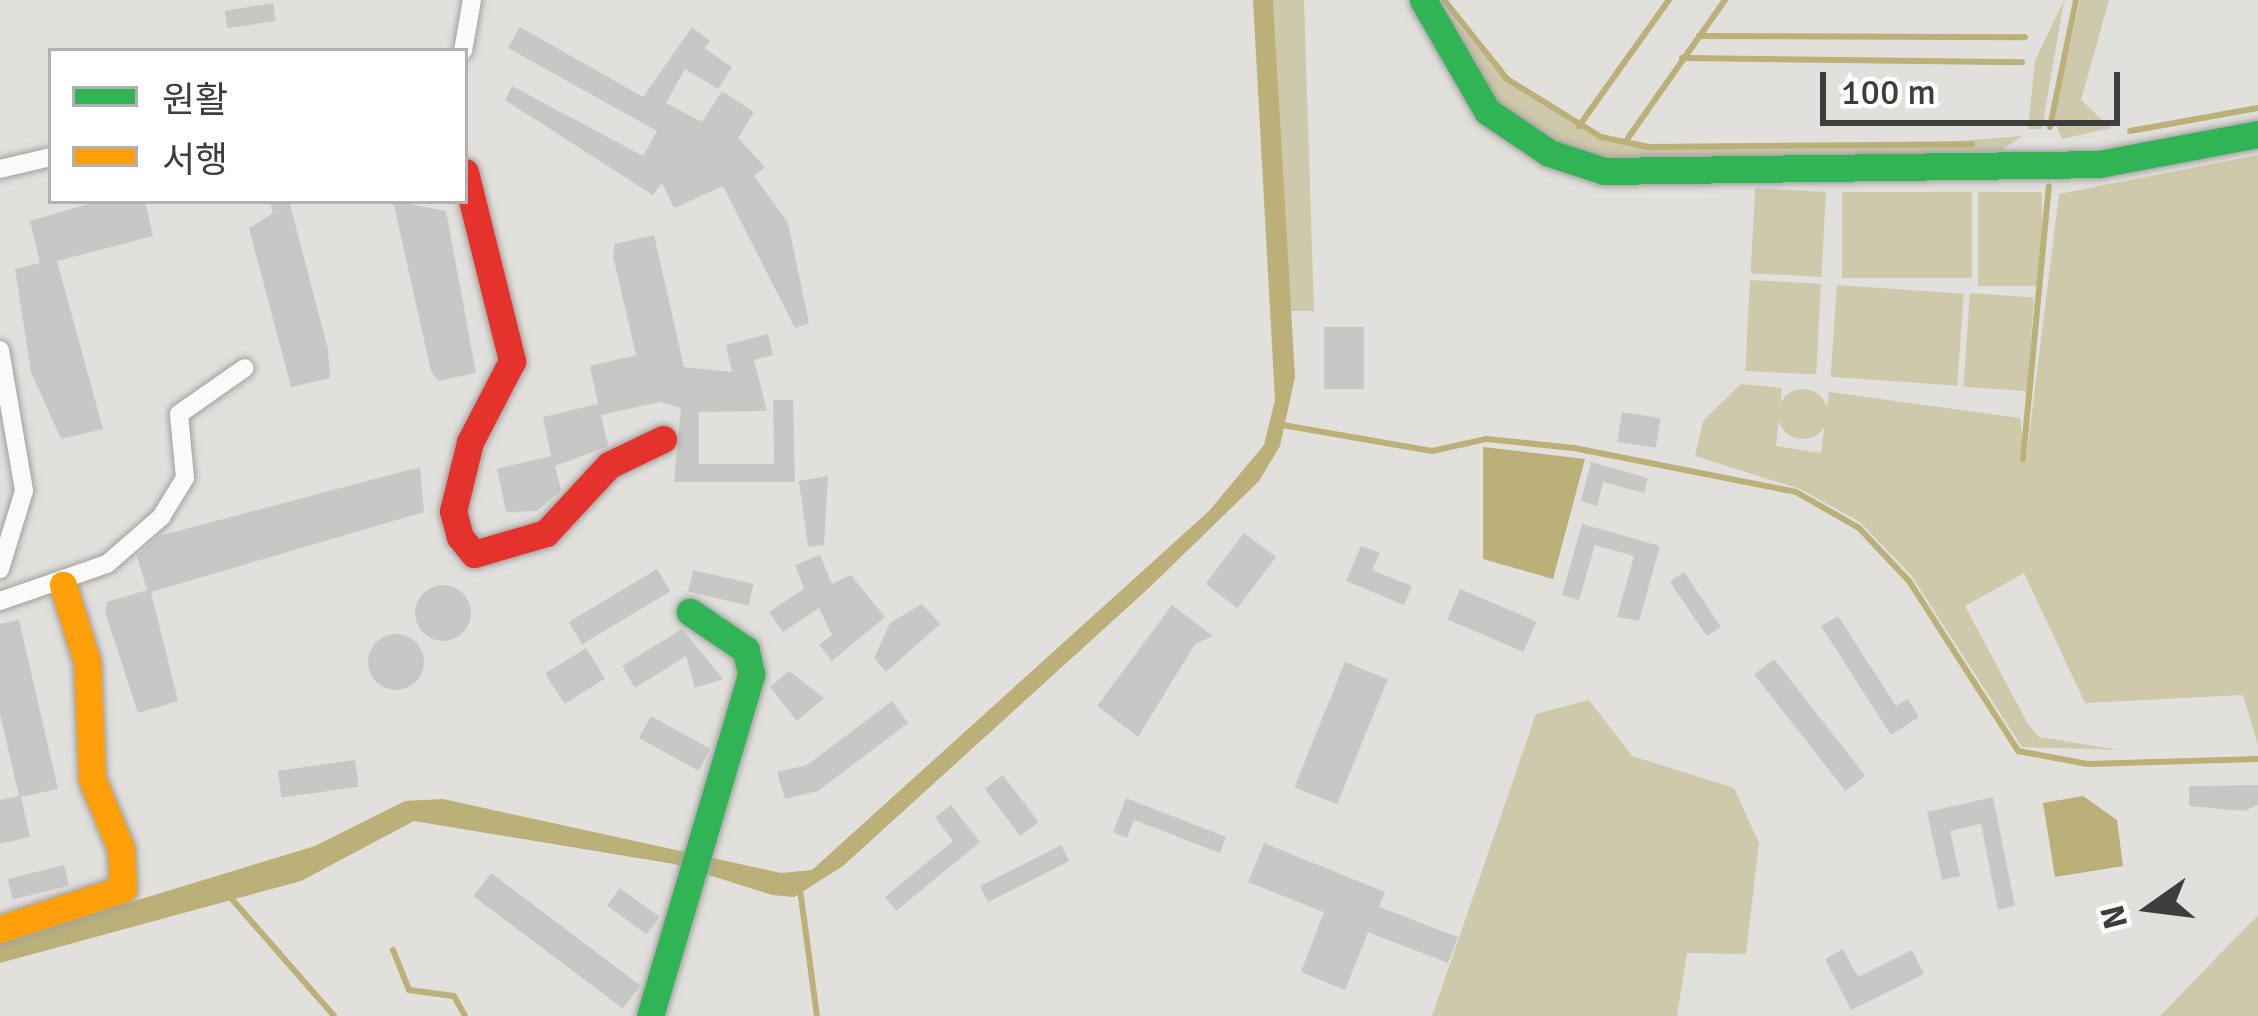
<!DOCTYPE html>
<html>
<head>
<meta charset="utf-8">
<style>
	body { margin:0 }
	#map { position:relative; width:2258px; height:1016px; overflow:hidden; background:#e1e0dd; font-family:Signika,"Noto Sans KR",sans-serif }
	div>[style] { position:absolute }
	.green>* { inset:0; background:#cec9aa; transform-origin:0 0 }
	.round { border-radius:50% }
	.water>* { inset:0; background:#bab078 }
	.stream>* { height:6px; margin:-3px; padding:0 3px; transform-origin:3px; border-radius:3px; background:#bab078 }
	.building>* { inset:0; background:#c7c7c5; transform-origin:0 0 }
	.roads { filter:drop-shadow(0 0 3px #a1a09e) drop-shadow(0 0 3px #a1a09e) }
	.street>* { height:18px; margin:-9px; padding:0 9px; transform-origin:9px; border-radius:9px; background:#fafafa }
	.fast>* { height:27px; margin:-13.5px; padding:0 13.5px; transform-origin:13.5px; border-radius:13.5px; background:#30b455 }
	.slow>* { height:27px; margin:-13.5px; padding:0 13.5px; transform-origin:13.5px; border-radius:13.5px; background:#ff9f0a }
	.jam>* { height:27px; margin:-13.5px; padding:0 13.5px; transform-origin:13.5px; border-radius:13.5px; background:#e5322d }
	span { translate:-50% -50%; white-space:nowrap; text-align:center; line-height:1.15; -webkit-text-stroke:9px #fff; paint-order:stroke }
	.legend { position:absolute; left:48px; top:48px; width:420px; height:156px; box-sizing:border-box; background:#fff; border:3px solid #b1b1b1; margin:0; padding:15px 21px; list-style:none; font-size:36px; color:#3d3d3b }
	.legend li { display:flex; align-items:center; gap:24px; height:60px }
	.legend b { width:60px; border:3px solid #b1b1b1 }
	.north { position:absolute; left:2090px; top:848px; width:120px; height:120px; -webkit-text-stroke:9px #fff; paint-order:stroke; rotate:256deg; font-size:33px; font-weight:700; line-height:48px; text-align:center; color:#3d3d3b }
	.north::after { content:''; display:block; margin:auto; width:42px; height:54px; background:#3d3d3b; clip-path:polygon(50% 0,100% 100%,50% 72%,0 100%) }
	.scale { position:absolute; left:1820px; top:72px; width:300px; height:54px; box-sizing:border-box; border:6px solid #3d3d3b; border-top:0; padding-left:15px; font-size:36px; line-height:42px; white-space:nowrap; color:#3d3d3b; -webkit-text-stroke:9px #fff; paint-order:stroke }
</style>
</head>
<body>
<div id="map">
	<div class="green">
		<i style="clip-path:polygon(1273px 0,1304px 0,1314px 311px,1290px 311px)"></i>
		<i style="clip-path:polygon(1438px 0,1506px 80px,1600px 138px,1649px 149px,1867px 148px,2022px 136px,1996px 154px,1642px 163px,1569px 152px,1496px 104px)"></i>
		<i style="clip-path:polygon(2064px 0,2042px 129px,2028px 129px,2035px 61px)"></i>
		<i style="clip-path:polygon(2080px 0,2109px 0,2081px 100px,2111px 128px,2062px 139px,2054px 119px)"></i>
		<i style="clip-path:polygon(2258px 155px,2258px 745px,2243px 695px,2085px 703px,2024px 573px,1965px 606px,2028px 724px,2039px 737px,2119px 750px,2022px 747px,1911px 575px,1860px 522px,1800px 489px,1695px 456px,1703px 421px,1741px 384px,1782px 388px,1776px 446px,1821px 453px,1829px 392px,2020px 418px,2026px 461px,2059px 194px)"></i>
		<i style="left:1826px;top:192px;width:85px;height:71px;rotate:93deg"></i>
		<i style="left:1842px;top:192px;width:130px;height:86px"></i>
		<i style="left:1978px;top:192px;width:64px;height:94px"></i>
		<i style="left:1750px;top:280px;width:71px;height:91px;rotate:3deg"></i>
		<i style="left:1837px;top:285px;width:127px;height:92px;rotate:4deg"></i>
		<i style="left:1970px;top:293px;width:64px;height:94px;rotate:4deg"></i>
		<i class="round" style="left:1778px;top:389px;width:50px;height:50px"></i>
		<i style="clip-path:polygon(1589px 700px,1632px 756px,1734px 788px,1759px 843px,1746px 954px,1687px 953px,1677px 1016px,1432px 1016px,1536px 714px)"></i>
		<i style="clip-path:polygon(2258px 916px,2258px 1016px,2160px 1016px,2248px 925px)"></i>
	</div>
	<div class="water">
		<i style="clip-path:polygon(1253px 0,1273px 0,1295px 377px,1280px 446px,1259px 481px,1150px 587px,843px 866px,794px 897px,772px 895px,674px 864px,414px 821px,301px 881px,0 963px,0 942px,315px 846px,405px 801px,443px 799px,781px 873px,812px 870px,1209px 511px,1264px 445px,1275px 400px)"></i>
		<i style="clip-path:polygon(1483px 447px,1585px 459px,1553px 579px,1483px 559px)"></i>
		<i style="clip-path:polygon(2083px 796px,2117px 820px,2123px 866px,2055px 877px,2043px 803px)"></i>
	</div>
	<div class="stream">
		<i style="left:1444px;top:0;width:101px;rotate:51.4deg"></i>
		<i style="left:1507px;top:79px;width:110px;rotate:31.7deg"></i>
		<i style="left:1601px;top:137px;width:49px;rotate:11.8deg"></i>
		<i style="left:1649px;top:147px;width:323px;rotate:-0.5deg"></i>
		<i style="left:1699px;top:36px;width:326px;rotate:0.2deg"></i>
		<i style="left:1682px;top:58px;width:340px;rotate:0.7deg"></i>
		<i style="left:1579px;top:126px;width:155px;rotate:-54.5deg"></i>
		<i style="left:2050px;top:127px;width:130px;rotate:-78.4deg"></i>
		<i style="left:2130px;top:131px;width:130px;rotate:-10.2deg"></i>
		<i style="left:1628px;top:138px;width:169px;rotate:-54.9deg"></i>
		<i style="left:1277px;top:424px;width:157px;rotate:9.9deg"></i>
		<i style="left:1432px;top:451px;width:55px;rotate:-12.5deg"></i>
		<i style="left:1486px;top:439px;width:88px;rotate:5.8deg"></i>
		<i style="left:1574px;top:448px;width:226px;rotate:11.2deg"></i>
		<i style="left:1796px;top:492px;width:73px;rotate:29.7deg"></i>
		<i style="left:1859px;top:528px;width:73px;rotate:46.7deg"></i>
		<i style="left:1909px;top:581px;width:202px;rotate:57.3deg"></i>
		<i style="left:2018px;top:751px;width:71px;rotate:10.5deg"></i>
		<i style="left:2088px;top:764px;width:170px;rotate:-1.7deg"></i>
		<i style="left:2023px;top:459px;width:274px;rotate:-84.6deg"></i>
		<i style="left:800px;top:889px;width:128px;rotate:82.4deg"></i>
		<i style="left:230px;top:897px;width:158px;rotate:48.8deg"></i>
		<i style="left:393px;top:950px;width:43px;rotate:68.2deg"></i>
		<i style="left:409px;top:990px;width:45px;rotate:7.6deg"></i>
		<i style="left:454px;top:996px;width:23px;rotate:61deg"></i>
	</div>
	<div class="building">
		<i style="left:273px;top:3px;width:18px;height:49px;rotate:81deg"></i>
		<i style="clip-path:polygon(520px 27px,643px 97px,692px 27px,710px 41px,704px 48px,732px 67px,718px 89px,685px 69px,666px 103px,702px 122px,722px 91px,754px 112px,738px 138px,765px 167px,754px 176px,788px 223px,809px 323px,795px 328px,723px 186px,674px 208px,662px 183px,653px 195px,505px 100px,512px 86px,643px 156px,657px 131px,508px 48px)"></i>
		<i style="clip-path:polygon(99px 201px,145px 201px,153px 236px,57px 261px,103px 429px,61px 439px,31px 372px,15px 269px,40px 263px,30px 221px)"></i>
		<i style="clip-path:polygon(270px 201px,289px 201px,328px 349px,330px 378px,291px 387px,249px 228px,273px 213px)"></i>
		<i style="clip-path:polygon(393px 201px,446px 211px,476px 373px,438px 381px,431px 371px)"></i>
		<i style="clip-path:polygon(654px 235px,684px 367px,732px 372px,726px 345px,768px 334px,773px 355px,754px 360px,767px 411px,699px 412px,699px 464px,774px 464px,773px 400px,793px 400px,795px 482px,674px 482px,681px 408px,659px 402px,601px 415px,608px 446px,555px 466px,561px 490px,537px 511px,506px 512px,497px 469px,551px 456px,543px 417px,598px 404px,590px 366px,636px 355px,613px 256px,615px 244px)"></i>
		<i style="left:1324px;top:327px;width:40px;height:62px"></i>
		<i style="left:1622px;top:412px;width:39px;height:30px;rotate:9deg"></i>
		<i style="clip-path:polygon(1591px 462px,1648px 478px,1644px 493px,1603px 482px,1597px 506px,1581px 501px)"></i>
		<i style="clip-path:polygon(420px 467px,424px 512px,151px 592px,178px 701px,138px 713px,105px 612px,107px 602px,147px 590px,137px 556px,159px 536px)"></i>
		<i style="clip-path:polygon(828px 476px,824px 545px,808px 547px,799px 481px)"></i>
		<i style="clip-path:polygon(1582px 524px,1660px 546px,1639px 621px,1617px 617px,1634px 556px,1595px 545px,1579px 600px,1562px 595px)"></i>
		<i style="left:1244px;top:533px;width:40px;height:64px;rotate:37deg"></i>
		<i style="clip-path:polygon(1361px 546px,1380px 553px,1372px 570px,1412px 586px,1404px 605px,1346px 581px)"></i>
		<i style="clip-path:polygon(820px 555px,832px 584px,851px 575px,885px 617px,832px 661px,819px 645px,832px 635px,819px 608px,783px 632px,769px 612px,804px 589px,795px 565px)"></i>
		<i style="left:657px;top:569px;width:26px;height:103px;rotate:59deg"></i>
		<i style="left:693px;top:570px;width:62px;height:22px;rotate:13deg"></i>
		<i style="left:1684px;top:572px;width:66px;height:17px;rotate:56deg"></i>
		<i class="round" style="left:415px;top:585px;width:56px;height:56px"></i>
		<i style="left:1460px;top:589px;width:83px;height:33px;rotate:23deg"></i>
		<i style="clip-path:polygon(922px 604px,940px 624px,886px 672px,874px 658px,890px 623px)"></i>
		<i style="clip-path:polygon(1172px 605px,1213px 636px,1195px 644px,1138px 737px,1097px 706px)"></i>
		<i style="clip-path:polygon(1838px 616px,1896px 706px,1908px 699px,1919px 717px,1891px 735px,1821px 626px)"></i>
		<i style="clip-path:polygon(19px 620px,58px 789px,21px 797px,30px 837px,0 844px,0 800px,19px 796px,0 714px,0 624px)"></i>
		<i style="clip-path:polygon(682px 629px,723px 679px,695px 688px,686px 656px,635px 688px,622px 666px)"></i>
		<i class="round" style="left:368px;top:634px;width:56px;height:56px"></i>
		<i style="left:586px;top:648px;width:36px;height:48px;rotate:58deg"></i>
		<i style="left:1774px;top:659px;width:148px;height:25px;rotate:52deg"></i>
		<i style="left:1345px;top:662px;width:46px;height:135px;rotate:22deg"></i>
		<i style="clip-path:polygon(789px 671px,824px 698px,797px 721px,770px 687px)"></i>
		<i style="clip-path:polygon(892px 701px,908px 723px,818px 791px,785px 799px,777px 772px,807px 765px)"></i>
		<i style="left:651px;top:716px;width:68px;height:25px;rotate:29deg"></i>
		<i style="left:355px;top:760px;width:27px;height:78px;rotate:82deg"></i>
		<i style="left:1003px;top:775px;width:59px;height:23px;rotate:53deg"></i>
		<i style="clip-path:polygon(2258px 785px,2258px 805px,2244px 811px,2189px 806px,2189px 786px)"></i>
		<i style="clip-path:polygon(1993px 797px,2015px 906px,1998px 910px,1981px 824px,1950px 831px,1960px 876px,1942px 880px,1927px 812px)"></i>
		<i style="clip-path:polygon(1126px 798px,1226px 837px,1220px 853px,1134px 820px,1127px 838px,1113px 832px)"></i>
		<i style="clip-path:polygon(951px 805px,980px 842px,896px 911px,885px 897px,953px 841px,935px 817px)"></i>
		<i style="clip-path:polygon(1264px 843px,1385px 892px,1379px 907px,1458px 937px,1448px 963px,1368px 932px,1345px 990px,1301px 972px,1324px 912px,1248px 882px)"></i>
		<i style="left:1061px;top:845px;width:18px;height:91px;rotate:63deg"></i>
		<i style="left:64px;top:865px;width:21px;height:58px;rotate:76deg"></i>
		<i style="left:491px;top:873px;width:187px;height:29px;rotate:37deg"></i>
		<i style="left:620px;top:888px;width:49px;height:22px;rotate:36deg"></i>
		<i style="clip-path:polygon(1843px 949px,1858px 977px,1912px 950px,1924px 974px,1851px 1010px,1825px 959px)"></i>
	</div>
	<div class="roads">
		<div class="street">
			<i style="left:463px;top:51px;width:52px;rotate:-80deg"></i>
			<i style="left:0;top:169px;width:52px;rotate:-13.2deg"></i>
			<i style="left:0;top:350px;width:143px;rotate:80.3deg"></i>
			<i style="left:24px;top:491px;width:82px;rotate:107.1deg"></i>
			<i style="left:0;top:601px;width:113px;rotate:-19.1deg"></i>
			<i style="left:107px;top:564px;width:72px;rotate:-41deg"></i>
			<i style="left:161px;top:517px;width:46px;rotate:-58.4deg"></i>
			<i style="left:185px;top:478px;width:64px;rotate:-95.4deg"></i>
			<i style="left:179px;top:414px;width:80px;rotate:-34.9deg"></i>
		</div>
		<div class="fast">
			<i style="left:1423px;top:0;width:128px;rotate:60deg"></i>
			<i style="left:1487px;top:111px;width:75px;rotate:34.1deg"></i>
			<i style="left:1549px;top:153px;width:58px;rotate:18.1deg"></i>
			<i style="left:1604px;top:171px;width:495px;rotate:-0.8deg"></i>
			<i style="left:2099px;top:164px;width:162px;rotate:-10.7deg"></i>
			<i style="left:650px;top:1016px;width:357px;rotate:-73.5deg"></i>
			<i style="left:751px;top:674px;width:25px;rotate:-102deg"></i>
			<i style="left:746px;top:650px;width:68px;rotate:-145.8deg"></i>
		</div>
		<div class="slow">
			<i style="left:0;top:929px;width:129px;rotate:-18deg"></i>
			<i style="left:123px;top:889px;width:40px;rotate:-92.9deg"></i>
			<i style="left:121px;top:849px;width:76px;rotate:-112.5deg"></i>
			<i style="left:92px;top:779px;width:117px;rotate:-92.4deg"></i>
			<i style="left:87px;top:662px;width:81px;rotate:-107.3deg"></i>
		</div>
		<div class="jam">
			<i style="left:465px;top:172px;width:195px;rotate:76deg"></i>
			<i style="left:512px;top:361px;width:91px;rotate:117.4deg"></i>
			<i style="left:470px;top:442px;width:71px;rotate:103.8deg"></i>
			<i style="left:453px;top:511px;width:27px;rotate:75deg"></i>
			<i style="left:460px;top:537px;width:22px;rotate:51deg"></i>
			<i style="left:474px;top:554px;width:75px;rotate:-16.3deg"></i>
			<i style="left:546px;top:533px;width:93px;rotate:-47.2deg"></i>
			<i style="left:609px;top:465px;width:60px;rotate:-25.7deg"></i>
		</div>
	</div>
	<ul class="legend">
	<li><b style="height:15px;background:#30b455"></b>원활</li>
	<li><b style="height:15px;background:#ff9f0a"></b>서행</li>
	</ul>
	<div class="north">N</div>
	<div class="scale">100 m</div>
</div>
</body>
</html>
